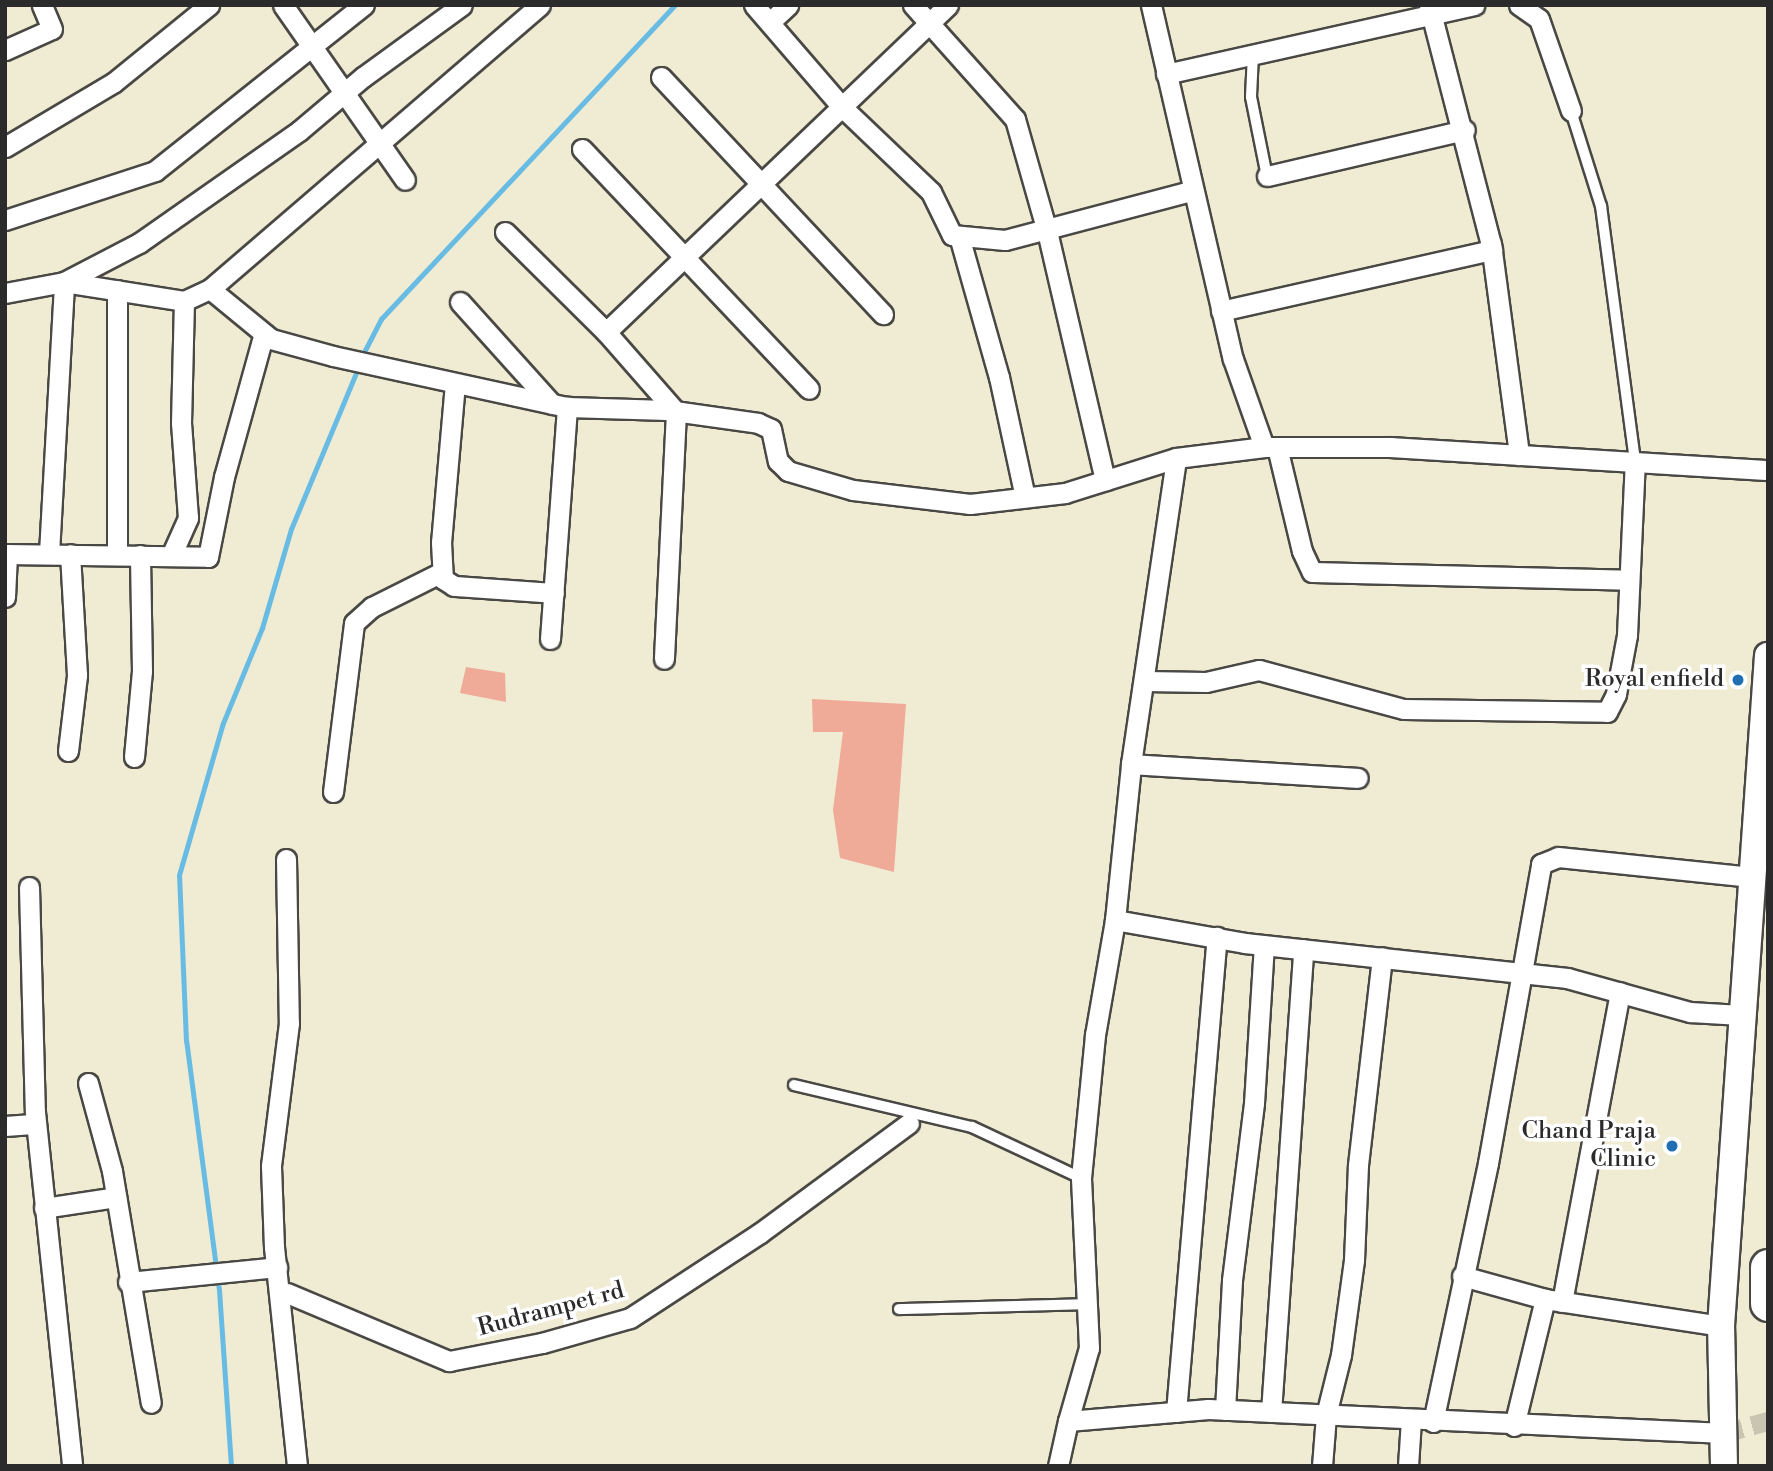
<!DOCTYPE html>
<html>
<head>
<meta charset="utf-8">
<style>
  body { margin:0 }
  #map { position:relative; width:1773px; height:1471px; overflow:hidden; background:#f0ebd3; font-family:"Libre Bodoni",serif }
  div>[style] { position:absolute }
  .stream>* { height:5px; margin:-2.5px; padding:0 2.5px; transform-origin:2.5px; border-radius:2.5px; background:#68bce4 }
  .building>* { inset:0; background:#efab97 }
  .street-tunnel>* { height:19px; margin-top:-9.5px; transform-origin:0; background:repeating-linear-gradient(90deg,#c9c5b1 0 19px,transparent 0 29px) }
  .roads { filter:drop-shadow(2px 0 #494844) drop-shadow(-2px 0 #494844) drop-shadow(0 2px #494844) drop-shadow(0 -2px #494844) }
  .lane>* { height:10px; margin:-5px; padding:0 5px; transform-origin:5px; border-radius:5px; background:#fff }
  .street>* { height:19px; margin:-9.5px; padding:0 9.5px; transform-origin:9.5px; border-radius:9.5px; background:#fff }
  .secondary>* { height:26px; margin:-13px; padding:0 13px; transform-origin:13px; border-radius:13px; background:#fff }
  .highway>* { height:35px; margin:-17.5px; padding:0 17.5px; transform-origin:17.5px; border-radius:17.5px; background:#fff }
  .dots>* { width:19px; height:19px; translate:-50% -50%; box-sizing:border-box; border:4px solid #fff; border-radius:50% }
  span { translate:-50% -50%; white-space:nowrap; text-align:center; line-height:1.15; -webkit-text-stroke:7px #fff; paint-order:stroke }
  .poi-label { font-size:24px; color:#2b2b2b }
  .right { translate:-100% -50%; text-align:right }
  .street-label { font-size:24px; color:#2b2b2b }
  .frame { position:absolute; inset:0; border:7px solid #2b2b2b; pointer-events:none }
</style>
</head>
<body>
<div id="map">
  <div class="stream">
    <div style="left:362px;top:356px;width:42px;rotate:-62.8deg"></div>
    <div style="left:381px;top:319px;width:430px;rotate:-46.9deg"></div>
    <div style="left:231px;top:1466px;width:176px;rotate:-93.9deg"></div>
    <div style="left:219px;top:1290px;width:251px;rotate:-97.5deg"></div>
    <div style="left:186px;top:1041px;width:166px;rotate:-92.4deg"></div>
    <div style="left:179px;top:875px;width:158px;rotate:-73.9deg"></div>
    <div style="left:223px;top:723px;width:103px;rotate:-67.7deg"></div>
    <div style="left:262px;top:628px;width:103px;rotate:-73.7deg"></div>
    <div style="left:291px;top:529px;width:177px;rotate:-67.4deg"></div>
  </div>
  <div class="building">
    <div style="clip-path:polygon(466px 667px,505px 673px,506px 702px,460px 693px)"></div>
    <div style="clip-path:polygon(812px 699px,906px 704px,894px 872px,840px 858px,833px 810px,843px 732px,813px 732px)"></div>
  </div>
  <div class="street-tunnel">
    <div style="left:1724px;top:1433px;width:46px;rotate:-15.3deg"></div>
  </div>
  <div class="roads">
    <div class="lane">
      <div style="left:1253px;top:54px;width:43px;rotate:92.7deg"></div>
      <div style="left:1251px;top:97px;width:81px;rotate:78.6deg"></div>
      <div style="left:1571px;top:111px;width:100px;rotate:72.5deg"></div>
      <div style="left:1601px;top:206px;width:258px;rotate:82.4deg"></div>
      <div style="left:794px;top:1085px;width:183px;rotate:13.3deg"></div>
      <div style="left:972px;top:1127px;width:120px;rotate:25.1deg"></div>
      <div style="left:899px;top:1309px;width:188px;rotate:-1.5deg"></div>
    </div>
    <div class="street">
      <div style="left:283px;top:5px;width:213px;rotate:55.1deg"></div>
      <div style="left:754px;top:5px;width:135px;rotate:49.2deg"></div>
      <div style="left:842px;top:107px;width:123px;rotate:43.7deg"></div>
      <div style="left:931px;top:192px;width:48px;rotate:64deg"></div>
      <div style="left:952px;top:235px;width:53px;rotate:5.4deg"></div>
      <div style="left:1005px;top:240px;width:192px;rotate:-14.8deg"></div>
      <div style="left:913px;top:5px;width:153px;rotate:48.2deg"></div>
      <div style="left:1015px;top:119px;width:116px;rotate:74.1deg"></div>
      <div style="left:1047px;top:231px;width:256px;rotate:76.9deg"></div>
      <div style="left:1151px;top:5px;width:363px;rotate:77deg"></div>
      <div style="left:1233px;top:359px;width:93px;rotate:70.6deg"></div>
      <div style="left:1429px;top:5px;width:247px;rotate:75.5deg"></div>
      <div style="left:1491px;top:244px;width:213px;rotate:82.4deg"></div>
      <div style="left:1519px;top:5px;width:24px;rotate:35deg"></div>
      <div style="left:1539px;top:19px;width:97px;rotate:70.8deg"></div>
      <div style="left:770px;top:22px;width:25px;rotate:-43deg"></div>
      <div style="left:5px;top:50px;width:51px;rotate:-24.1deg"></div>
      <div style="left:52px;top:29px;width:26px;rotate:-113deg"></div>
      <div style="left:1166px;top:74px;width:316px;rotate:-12.6deg"></div>
      <div style="left:661px;top:77px;width:325px;rotate:46.9deg"></div>
      <div style="left:5px;top:147px;width:126px;rotate:-30.7deg"></div>
      <div style="left:113px;top:83px;width:124px;rotate:-39.1deg"></div>
      <div style="left:582px;top:149px;width:330px;rotate:46.6deg"></div>
      <div style="left:1267px;top:176px;width:203px;rotate:-13.1deg"></div>
      <div style="left:5px;top:220px;width:158px;rotate:-18.1deg"></div>
      <div style="left:155px;top:171px;width:267px;rotate:-38.5deg"></div>
      <div style="left:505px;top:232px;width:142px;rotate:44.7deg"></div>
      <div style="left:606px;top:332px;width:106px;rotate:48.8deg"></div>
      <div style="left:676px;top:412px;width:247px;rotate:92.8deg"></div>
      <div style="left:959px;top:236px;width:147px;rotate:74.2deg"></div>
      <div style="left:999px;top:377px;width:123px;rotate:77.8deg"></div>
      <div style="left:210px;top:289px;width:435px;rotate:-40.7deg"></div>
      <div style="left:5px;top:293px;width:60px;rotate:-10.6deg"></div>
      <div style="left:64px;top:282px;width:121px;rotate:9deg"></div>
      <div style="left:184px;top:301px;width:29px;rotate:-25deg"></div>
      <div style="left:210px;top:289px;width:79px;rotate:39.3deg"></div>
      <div style="left:271px;top:339px;width:64px;rotate:15.3deg"></div>
      <div style="left:333px;top:356px;width:239px;rotate:12.3deg"></div>
      <div style="left:567px;top:407px;width:100px;rotate:1.7deg"></div>
      <div style="left:667px;top:410px;width:92px;rotate:8.1deg"></div>
      <div style="left:758px;top:423px;width:14px;rotate:25deg"></div>
      <div style="left:771px;top:429px;width:33px;rotate:78deg"></div>
      <div style="left:778px;top:461px;width:14px;rotate:45deg"></div>
      <div style="left:788px;top:471px;width:68px;rotate:16.3deg"></div>
      <div style="left:853px;top:490px;width:118px;rotate:6.8deg"></div>
      <div style="left:970px;top:504px;width:96px;rotate:-6.6deg"></div>
      <div style="left:1065px;top:493px;width:116px;rotate:-17.5deg"></div>
      <div style="left:1176px;top:458px;width:89px;rotate:-7.1deg"></div>
      <div style="left:1264px;top:447px;width:127px"></div>
      <div style="left:1391px;top:447px;width:378px;rotate:3.5deg"></div>
      <div style="left:460px;top:302px;width:137px;rotate:48deg"></div>
      <div style="left:1221px;top:311px;width:278px;rotate:-12.7deg"></div>
      <div style="left:606px;top:332px;width:473px;rotate:-43.7deg"></div>
      <div style="left:455px;top:383px;width:160px;rotate:95deg"></div>
      <div style="left:441px;top:542px;width:37px;rotate:87deg"></div>
      <div style="left:443px;top:579px;width:13px;rotate:32deg"></div>
      <div style="left:454px;top:586px;width:100px;rotate:4deg"></div>
      <div style="left:1277px;top:447px;width:107px;rotate:76.5deg"></div>
      <div style="left:1302px;top:551px;width:23px;rotate:65deg"></div>
      <div style="left:1312px;top:572px;width:317px;rotate:1.4deg"></div>
      <div style="left:49px;top:553px;width:271px;rotate:-86.8deg"></div>
      <div style="left:64px;top:282px;width:85px;rotate:-27.5deg"></div>
      <div style="left:139px;top:243px;width:195px;rotate:-35deg"></div>
      <div style="left:299px;top:131px;width:84px;rotate:-40.2deg"></div>
      <div style="left:363px;top:77px;width:122px;rotate:-36deg"></div>
      <div style="left:5px;top:554px;width:203px;rotate:0.8deg"></div>
      <div style="left:208px;top:557px;width:82px;rotate:-78.7deg"></div>
      <div style="left:224px;top:477px;width:149px;rotate:-74.5deg"></div>
      <div style="left:117px;top:555px;width:265px;rotate:-90deg"></div>
      <div style="left:171px;top:556px;width:42px;rotate:-65.9deg"></div>
      <div style="left:188px;top:518px;width:95px;rotate:-94.2deg"></div>
      <div style="left:181px;top:423px;width:122px;rotate:-88.6deg"></div>
      <div style="left:5px;top:597px;width:43px;rotate:-87.3deg"></div>
      <div style="left:550px;top:639px;width:233px;rotate:-85.8deg"></div>
      <div style="left:1144px;top:681px;width:62px;rotate:0.9deg"></div>
      <div style="left:1206px;top:682px;width:54px;rotate:-12.8deg"></div>
      <div style="left:1259px;top:670px;width:150px;rotate:15.1deg"></div>
      <div style="left:1404px;top:709px;width:203px;rotate:0.8deg"></div>
      <div style="left:1607px;top:712px;width:20px;rotate:-63deg"></div>
      <div style="left:1616px;top:694px;width:60px;rotate:-79.4deg"></div>
      <div style="left:1627px;top:635px;width:173px;rotate:-87.4deg"></div>
      <div style="left:68px;top:751px;width:77px;rotate:-83.2deg"></div>
      <div style="left:77px;top:675px;width:121px;rotate:-93.3deg"></div>
      <div style="left:134px;top:757px;width:86px;rotate:-84.7deg"></div>
      <div style="left:142px;top:671px;width:116px;rotate:-91deg"></div>
      <div style="left:1131px;top:764px;width:227px;rotate:3.5deg"></div>
      <div style="left:333px;top:792px;width:170px;rotate:-82.9deg"></div>
      <div style="left:354px;top:623px;width:24px;rotate:-42deg"></div>
      <div style="left:372px;top:607px;width:76px;rotate:-26.6deg"></div>
      <div style="left:286px;top:859px;width:164px;rotate:89deg"></div>
      <div style="left:289px;top:1023px;width:144px;rotate:97.2deg"></div>
      <div style="left:271px;top:1166px;width:81px;rotate:87.9deg"></div>
      <div style="left:274px;top:1247px;width:220px;rotate:84deg"></div>
      <div style="left:29px;top:887px;width:225px;rotate:88.5deg"></div>
      <div style="left:35px;top:1112px;width:356px;rotate:84deg"></div>
      <div style="left:1115px;top:920px;width:157px;rotate:-84.1deg"></div>
      <div style="left:1131px;top:764px;width:309px;rotate:-81.6deg"></div>
      <div style="left:88px;top:1083px;width:91px;rotate:74.7deg"></div>
      <div style="left:112px;top:1171px;width:235px;rotate:80.5deg"></div>
      <div style="left:5px;top:1126px;width:31px;rotate:-4deg"></div>
      <div style="left:44px;top:1208px;width:73px;rotate:-8.7deg"></div>
      <div style="left:1462px;top:1276px;width:86px;rotate:15.5deg"></div>
      <div style="left:128px;top:1282px;width:150px;rotate:-5.7deg"></div>
      <div style="left:287px;top:1293px;width:176px;rotate:22.8deg"></div>
      <div style="left:449px;top:1361px;width:95px;rotate:-11deg"></div>
      <div style="left:542px;top:1343px;width:91px;rotate:-15.9deg"></div>
      <div style="left:630px;top:1318px;width:155px;rotate:-33.2deg"></div>
      <div style="left:760px;top:1233px;width:185px;rotate:-36.4deg"></div>
      <div style="left:1562px;top:1302px;width:315px;rotate:-79.4deg"></div>
      <div style="left:1225px;top:1410px;width:130px;rotate:-86.9deg"></div>
      <div style="left:1232px;top:1280px;width:178px;rotate:-82.9deg"></div>
      <div style="left:1254px;top:1103px;width:158px;rotate:-86.4deg"></div>
      <div style="left:1176px;top:1412px;width:477px;rotate:-85.1deg"></div>
      <div style="left:1271px;top:1412px;width:464px;rotate:-86deg"></div>
      <div style="left:1068px;top:1421px;width:76px;rotate:-74deg"></div>
      <div style="left:1089px;top:1348px;width:170px;rotate:-92.7deg"></div>
      <div style="left:1081px;top:1178px;width:144px;rotate:-84.4deg"></div>
      <div style="left:1095px;top:1035px;width:117px;rotate:-80.1deg"></div>
      <div style="left:1115px;top:920px;width:132px;rotate:10deg"></div>
      <div style="left:1245px;top:943px;width:324px;rotate:6.2deg"></div>
      <div style="left:1567px;top:978px;width:128px;rotate:15.5deg"></div>
      <div style="left:1690px;top:1012px;width:51px;rotate:3.4deg"></div>
      <div style="left:1433px;top:1422px;width:265px;rotate:-78deg"></div>
      <div style="left:1488px;top:1163px;width:304px;rotate:-79.9deg"></div>
      <div style="left:1541px;top:864px;width:18px;rotate:-22deg"></div>
      <div style="left:1558px;top:857px;width:195px;rotate:5.9deg"></div>
      <div style="left:1514px;top:1426px;width:131px;rotate:-76.3deg"></div>
      <div style="left:1545px;top:1299px;width:178px;rotate:8.7deg"></div>
      <div style="left:1058px;top:1466px;width:46px;rotate:-77.5deg"></div>
      <div style="left:1068px;top:1421px;width:141px;rotate:-4.9deg"></div>
      <div style="left:1208px;top:1409px;width:517px;rotate:2.66deg"></div>
      <div style="left:1322px;top:1466px;width:51px;rotate:-85.5deg"></div>
      <div style="left:1326px;top:1415px;width:62px;rotate:-76deg"></div>
      <div style="left:1341px;top:1355px;width:96px;rotate:-82.2deg"></div>
      <div style="left:1354px;top:1260px;width:95px;rotate:-87.6deg"></div>
      <div style="left:1358px;top:1165px;width:209px;rotate:-83.4deg"></div>
      <div style="left:1408px;top:1466px;width:46px;rotate:-86.3deg"></div>
    </div>
    <div class="secondary">
      <div style="left:1724px;top:1466px;width:140px;rotate:-91.2deg"></div>
      <div style="left:1721px;top:1326px;width:672px;rotate:-85.99deg"></div>
    </div>
    <div class="highway">
      <div style="left:1768px;top:1267px;width:36px;rotate:90deg"></div>
    </div>
  </div>
  <div class="dots">
    <div style="left:1738px;top:680px;background:#1f6fb2"></div>
    <div style="left:1672px;top:1146px;background:#1f6fb2"></div>
  </div>
  <div class="poi-label">
    <span class="right" style="left:1724px;top:680px">Royal enfield</span>
    <span class="right" style="left:1656px;top:1146px">Chand Praja<br>Clinic</span>
  </div>
  <div class="street-label">
    <span style="left:551px;top:1310px;rotate:-15deg">Rudrampet rd</span>
  </div>
  <div class="frame"></div>
</div>
</body>
</html>
